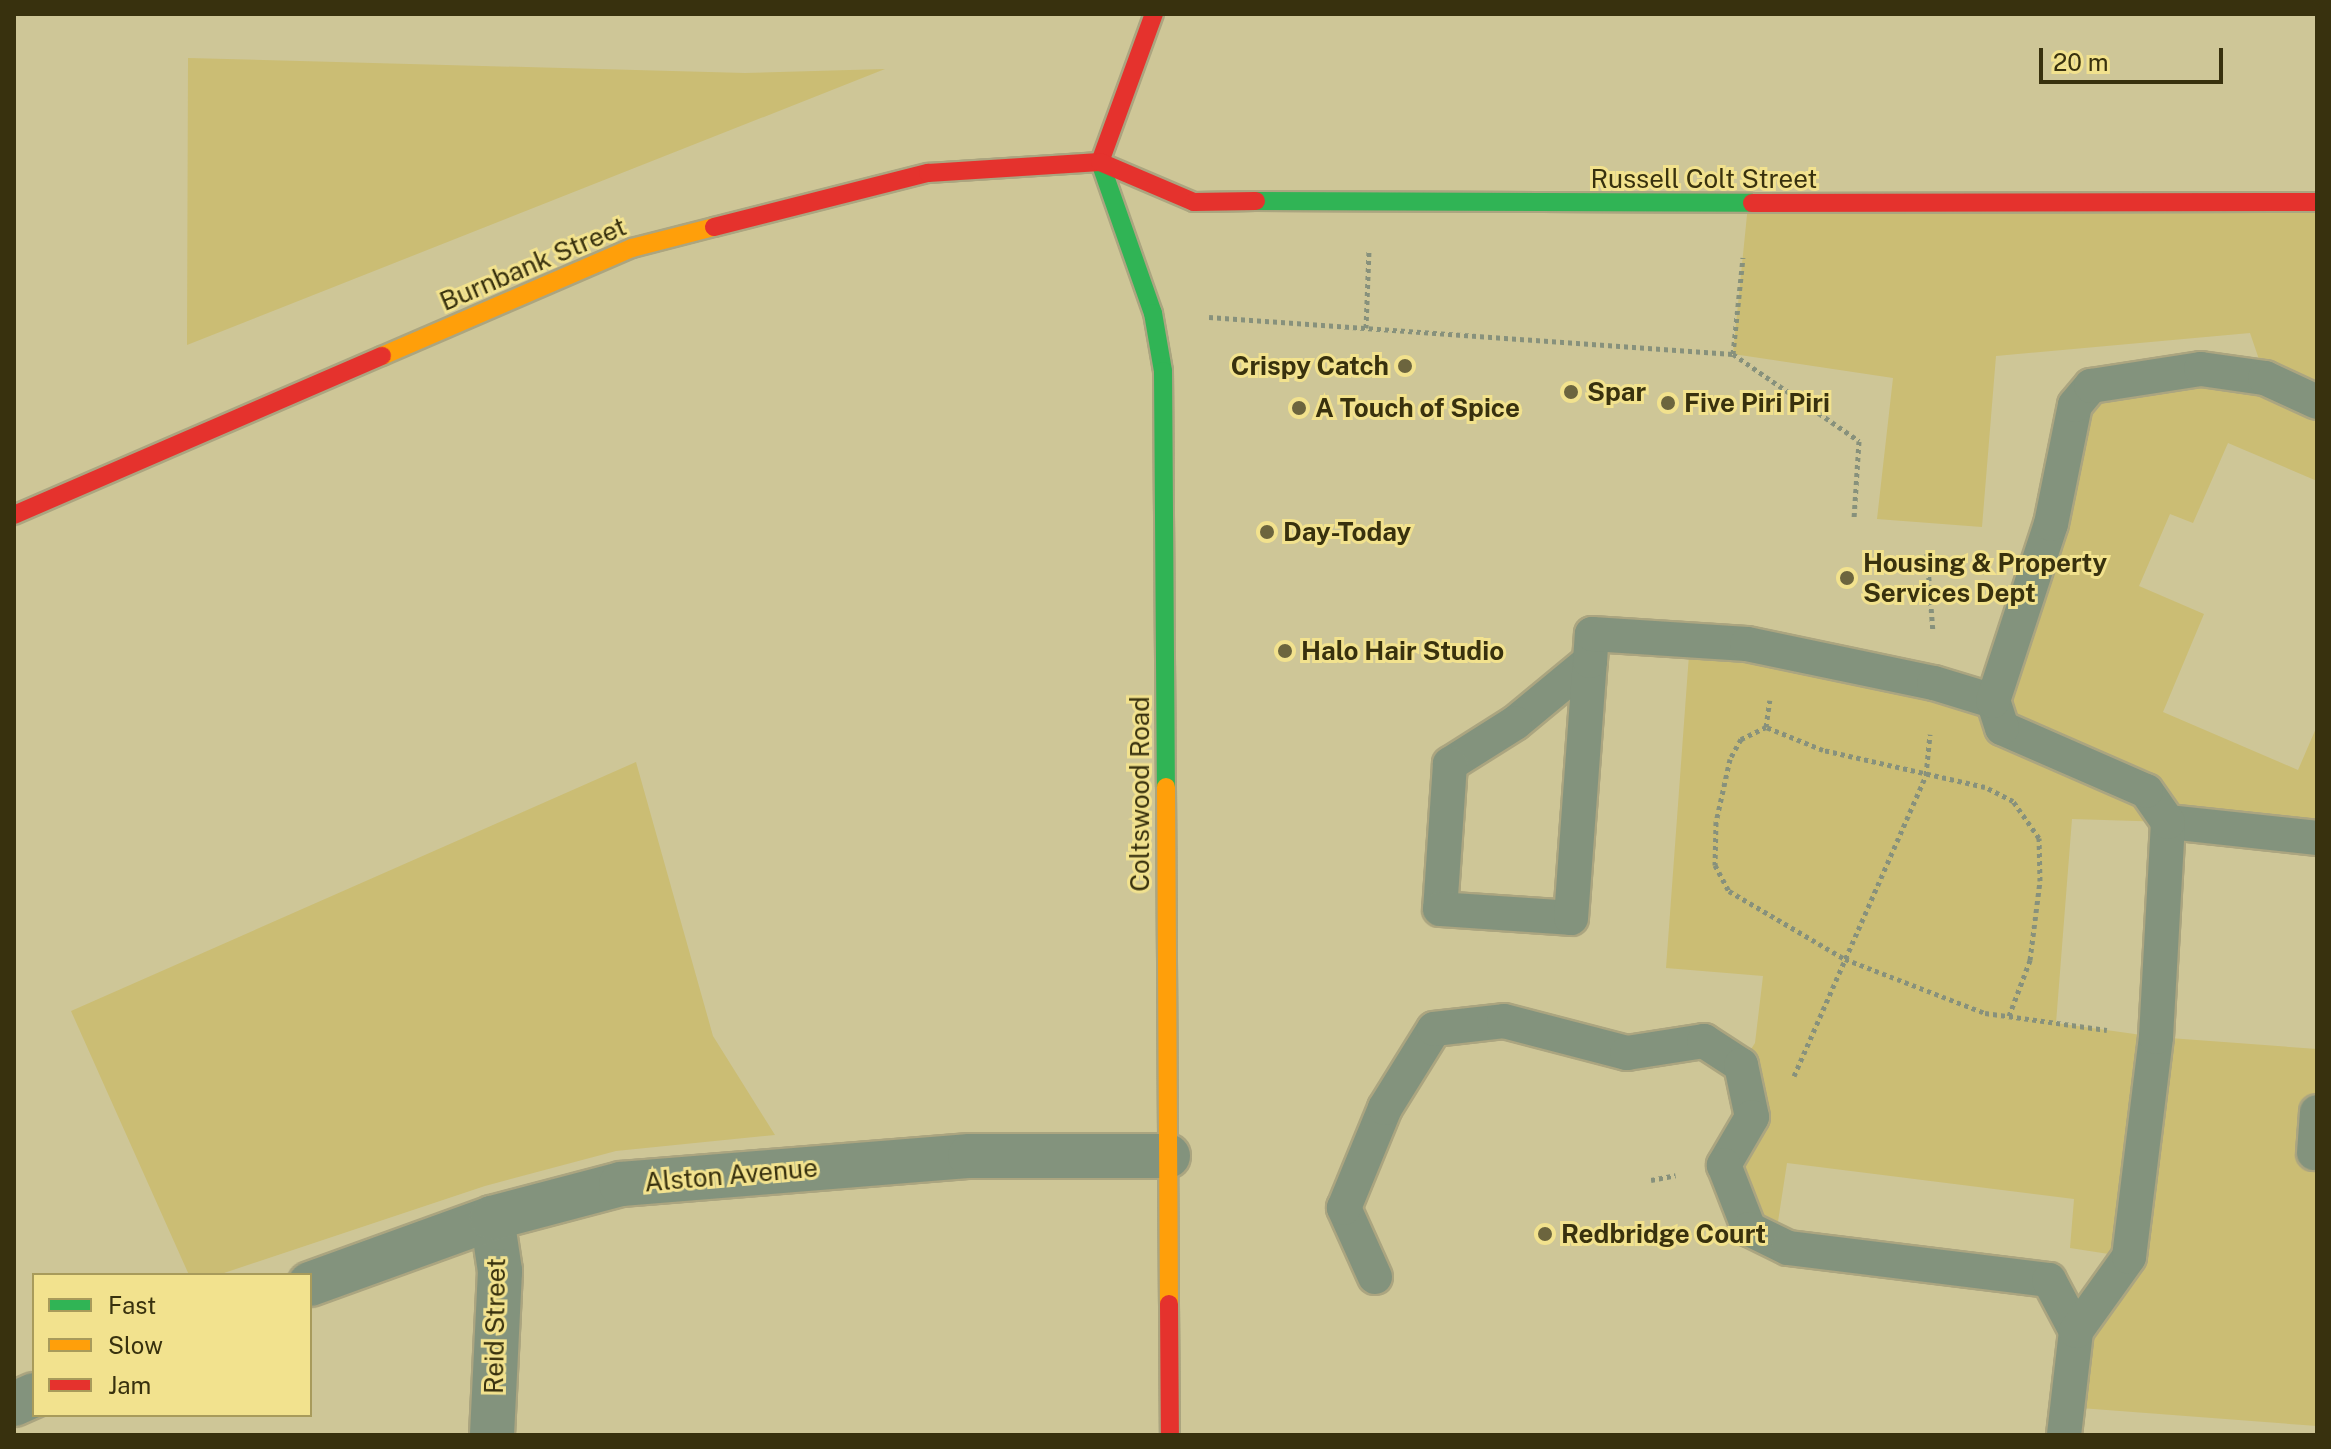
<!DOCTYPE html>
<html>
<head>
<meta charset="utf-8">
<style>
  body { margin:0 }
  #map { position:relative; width:2331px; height:1449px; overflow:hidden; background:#cec697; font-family:"Public Sans",sans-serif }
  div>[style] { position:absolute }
  .green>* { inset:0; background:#cbbd74 }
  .path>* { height:5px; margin-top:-2.5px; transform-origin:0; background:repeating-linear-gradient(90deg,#87917c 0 4px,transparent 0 8px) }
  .roads { filter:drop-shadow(2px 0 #aba580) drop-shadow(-2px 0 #aba580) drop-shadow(0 2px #aba580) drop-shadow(0 -2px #aba580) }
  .lane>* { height:34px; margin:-17px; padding:0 17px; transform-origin:17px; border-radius:17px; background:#83937d }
  .street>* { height:44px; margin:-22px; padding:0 22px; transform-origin:22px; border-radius:22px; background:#83937d }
  .fast>* { height:18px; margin:-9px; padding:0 9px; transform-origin:9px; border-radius:9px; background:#30b455 }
  .slow>* { height:18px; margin:-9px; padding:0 9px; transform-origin:9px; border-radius:9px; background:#ff9f0a }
  .jam>* { height:18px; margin:-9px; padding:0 9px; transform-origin:9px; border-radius:9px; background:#e5322d }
  .dots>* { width:22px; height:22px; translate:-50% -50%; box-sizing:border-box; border:4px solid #f2e28e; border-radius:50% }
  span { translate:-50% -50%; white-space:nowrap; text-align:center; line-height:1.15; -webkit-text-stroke:6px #f2e28e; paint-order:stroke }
  .street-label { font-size:26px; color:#38310e }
  .poi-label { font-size:26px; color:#38310e; font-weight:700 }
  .right { translate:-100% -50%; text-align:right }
  .left { translate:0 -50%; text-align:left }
  .frame { position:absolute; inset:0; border:16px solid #38310e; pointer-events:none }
  .legend { position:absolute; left:32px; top:1273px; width:280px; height:144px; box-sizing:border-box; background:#f2e28e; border:2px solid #a89b5b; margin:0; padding:10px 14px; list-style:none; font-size:24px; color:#38310e }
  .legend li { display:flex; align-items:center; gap:16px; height:40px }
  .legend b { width:40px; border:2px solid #a89b5b }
  .scale { position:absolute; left:2039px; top:48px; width:184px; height:36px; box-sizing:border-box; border:4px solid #38310e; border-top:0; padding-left:10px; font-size:24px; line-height:28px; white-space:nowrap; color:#38310e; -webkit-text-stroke:6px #f2e28e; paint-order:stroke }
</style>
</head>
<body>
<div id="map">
  <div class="green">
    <div style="clip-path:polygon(188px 58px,745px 73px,885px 69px,187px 345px)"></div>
    <div style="clip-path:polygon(2317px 202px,2317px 481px,2228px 443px,2193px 523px,2170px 514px,2139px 586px,2204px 614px,2163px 712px,2298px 770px,2317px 726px,2317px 838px,2168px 822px,2072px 819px,2056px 1023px,2156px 1037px,2317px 1049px,2317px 1426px,2067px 1407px,2076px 1331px,2128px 1257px,2070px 1248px,2074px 1199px,1787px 1163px,1775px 1241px,1733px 1186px,1752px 1117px,1741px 1065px,1755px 1043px,1763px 976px,1666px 968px,1690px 641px,1993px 701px,2091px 386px,2265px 377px,2250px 333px,1996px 356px,1982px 527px,1877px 519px,1893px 378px,1733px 354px,1748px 205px)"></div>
    <div style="clip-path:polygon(636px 762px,713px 1036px,775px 1135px,616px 1151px,485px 1186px,218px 1275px,189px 1275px,71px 1011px)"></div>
  </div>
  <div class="path">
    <div style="left:1209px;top:317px;width:525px;rotate:4.04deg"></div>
    <div style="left:1733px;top:354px;width:97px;rotate:-84.1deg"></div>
    <div style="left:1366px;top:328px;width:77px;rotate:-87.8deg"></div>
    <div style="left:1733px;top:354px;width:153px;rotate:34.6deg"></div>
    <div style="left:1859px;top:441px;width:77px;rotate:93.7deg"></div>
    <div style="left:1927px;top:553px;width:79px;rotate:85.7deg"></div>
    <div style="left:1766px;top:727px;width:27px;rotate:-82deg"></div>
    <div style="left:2009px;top:1016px;width:60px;rotate:-69.4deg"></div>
    <div style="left:2030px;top:960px;width:80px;rotate:-82.8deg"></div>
    <div style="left:2040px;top:881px;width:43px;rotate:-91.3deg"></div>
    <div style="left:2039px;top:838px;width:45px;rotate:-125.1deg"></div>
    <div style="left:2013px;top:801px;width:31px;rotate:-153deg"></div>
    <div style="left:1985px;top:787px;width:166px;rotate:-167.1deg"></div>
    <div style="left:1823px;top:750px;width:61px;rotate:-158deg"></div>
    <div style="left:1766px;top:727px;width:28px;rotate:154deg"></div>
    <div style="left:1741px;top:739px;width:23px;rotate:119deg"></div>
    <div style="left:1730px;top:759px;width:65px;rotate:102.5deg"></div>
    <div style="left:1716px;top:822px;width:43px;rotate:91.3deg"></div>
    <div style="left:1715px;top:865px;width:30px;rotate:62deg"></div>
    <div style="left:1729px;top:891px;width:134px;rotate:30.4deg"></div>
    <div style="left:1845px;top:959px;width:150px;rotate:21.1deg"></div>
    <div style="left:1985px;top:1013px;width:123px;rotate:7.9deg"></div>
    <div style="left:1794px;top:1076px;width:329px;rotate:-66.3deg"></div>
    <div style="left:1926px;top:775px;width:41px;rotate:-84.4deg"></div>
    <div style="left:1651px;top:1180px;width:25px;rotate:-11deg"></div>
  </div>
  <div class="roads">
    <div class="lane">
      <div style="left:1590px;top:661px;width:97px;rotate:140.4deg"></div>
      <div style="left:1515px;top:723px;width:77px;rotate:147.8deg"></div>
      <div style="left:1450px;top:764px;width:145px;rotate:93.9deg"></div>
      <div style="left:1440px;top:909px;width:131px;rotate:3.9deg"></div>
      <div style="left:1571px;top:918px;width:258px;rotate:-85.8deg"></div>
      <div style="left:1590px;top:661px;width:27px;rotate:-86deg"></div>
      <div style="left:1592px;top:634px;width:155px;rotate:3.7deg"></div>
      <div style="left:1747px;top:644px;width:191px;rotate:11.8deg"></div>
      <div style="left:1934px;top:683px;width:62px;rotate:17deg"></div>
      <div style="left:2168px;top:822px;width:150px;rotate:6.1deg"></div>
      <div style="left:2314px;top:1153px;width:41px;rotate:-85.8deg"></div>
      <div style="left:1375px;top:1277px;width:76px;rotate:-114.2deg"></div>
      <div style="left:1344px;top:1208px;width:108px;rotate:-67.7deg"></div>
      <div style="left:1385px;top:1108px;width:93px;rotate:-58.2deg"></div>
      <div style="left:1434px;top:1029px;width:70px;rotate:-6.5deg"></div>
      <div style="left:1504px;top:1021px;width:127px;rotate:14.6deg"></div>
      <div style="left:1627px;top:1053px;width:78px;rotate:-8.9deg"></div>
      <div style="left:1704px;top:1041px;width:44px;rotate:33deg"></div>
      <div style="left:1741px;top:1065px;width:53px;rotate:78.1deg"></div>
      <div style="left:1752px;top:1117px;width:56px;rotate:120.3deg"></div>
      <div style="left:1724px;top:1165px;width:69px;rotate:68.7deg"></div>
      <div style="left:1749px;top:1229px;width:43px;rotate:26deg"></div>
      <div style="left:1788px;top:1248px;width:263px;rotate:7deg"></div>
      <div style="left:2049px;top:1280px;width:58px;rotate:62.1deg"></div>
      <div style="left:2064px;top:1435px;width:105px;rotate:-83.4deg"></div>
      <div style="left:2076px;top:1331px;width:91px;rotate:-54.4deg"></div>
      <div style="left:2129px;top:1257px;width:222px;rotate:-83deg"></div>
      <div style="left:2156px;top:1037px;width:215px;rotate:-86.8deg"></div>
      <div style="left:2168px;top:822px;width:38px;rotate:-125deg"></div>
      <div style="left:2146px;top:791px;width:157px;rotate:-156.4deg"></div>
      <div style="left:2002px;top:728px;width:28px;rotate:-108deg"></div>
      <div style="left:1993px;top:701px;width:186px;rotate:-71.9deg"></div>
      <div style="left:2051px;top:524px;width:121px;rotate:-78.6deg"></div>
      <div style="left:2075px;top:405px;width:25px;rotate:-50deg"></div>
      <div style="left:2091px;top:386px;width:111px;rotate:-8.8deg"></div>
      <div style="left:2201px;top:369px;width:65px;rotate:8deg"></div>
      <div style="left:2265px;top:378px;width:57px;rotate:24.8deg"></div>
    </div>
    <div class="street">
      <div style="left:492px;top:1218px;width:54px;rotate:81.4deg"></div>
      <div style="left:500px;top:1271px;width:164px;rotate:92.8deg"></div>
      <div style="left:310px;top:1284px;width:194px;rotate:-19.9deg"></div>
      <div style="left:492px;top:1218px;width:133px;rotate:-14.8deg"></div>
      <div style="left:621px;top:1184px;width:350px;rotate:-4.6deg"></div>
      <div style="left:970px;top:1156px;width:198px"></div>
      <div style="left:14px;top:1404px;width:22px;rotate:-24deg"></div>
    </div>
    <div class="fast">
      <div style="left:1100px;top:162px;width:160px;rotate:70.7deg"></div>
      <div style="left:1153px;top:313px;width:59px;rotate:80.2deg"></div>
      <div style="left:1163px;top:371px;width:416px;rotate:89.6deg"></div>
      <div style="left:1256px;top:201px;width:496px;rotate:0.2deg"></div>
    </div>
    <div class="slow">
      <div style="left:382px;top:356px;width:272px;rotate:-23.4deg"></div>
      <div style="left:632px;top:248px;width:85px;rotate:-14.4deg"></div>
      <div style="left:1166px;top:787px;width:517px;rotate:89.67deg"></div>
    </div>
    <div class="jam">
      <div style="left:1100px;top:162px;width:158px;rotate:-70deg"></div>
      <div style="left:1752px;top:203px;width:565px;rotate:-0.1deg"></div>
      <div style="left:714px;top:227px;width:221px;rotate:-14.2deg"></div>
      <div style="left:928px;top:173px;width:172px;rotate:-3.7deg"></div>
      <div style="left:1100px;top:162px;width:102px;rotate:23.1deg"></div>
      <div style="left:1194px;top:202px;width:62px;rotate:-0.9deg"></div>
      <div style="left:14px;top:515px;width:401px;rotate:-23.4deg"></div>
      <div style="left:1169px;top:1304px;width:131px;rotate:89.6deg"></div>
    </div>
  </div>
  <div class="dots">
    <div style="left:1405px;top:366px;background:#6c653e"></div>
    <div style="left:1571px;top:392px;background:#6c653e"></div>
    <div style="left:1668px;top:403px;background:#6c653e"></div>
    <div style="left:1299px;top:408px;background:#6c653e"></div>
    <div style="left:1267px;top:532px;background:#6c653e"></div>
    <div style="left:1847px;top:578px;background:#6c653e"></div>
    <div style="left:1285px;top:651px;background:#6c653e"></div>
    <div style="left:1545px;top:1234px;background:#6c653e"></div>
  </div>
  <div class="street-label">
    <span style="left:1704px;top:179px">Russell Colt Street</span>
    <span style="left:533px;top:264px;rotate:-23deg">Burnbank Street</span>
    <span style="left:1140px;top:794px;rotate:-90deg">Coltswood Road</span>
    <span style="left:731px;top:1175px;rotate:-5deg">Alston Avenue</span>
    <span style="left:495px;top:1326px;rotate:-89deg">Reid Street</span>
  </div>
  <div class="poi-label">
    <span class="right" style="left:1389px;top:366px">Crispy Catch</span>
    <span class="left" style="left:1587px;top:392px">Spar</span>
    <span class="left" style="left:1684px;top:403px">Five Piri Piri</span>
    <span class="left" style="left:1315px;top:408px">A Touch of Spice</span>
    <span class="left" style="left:1283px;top:532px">Day-Today</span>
    <span class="left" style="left:1863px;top:578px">Housing &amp; Property<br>Services Dept</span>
    <span class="left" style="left:1301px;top:651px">Halo Hair Studio</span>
    <span class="left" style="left:1561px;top:1234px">Redbridge Court</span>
  </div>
  <div class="frame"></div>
  <ul class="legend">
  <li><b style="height:10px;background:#30b455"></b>Fast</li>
  <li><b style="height:10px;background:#ff9f0a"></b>Slow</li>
  <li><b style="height:10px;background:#e5322d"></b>Jam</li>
  </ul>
  <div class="scale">20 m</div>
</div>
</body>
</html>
